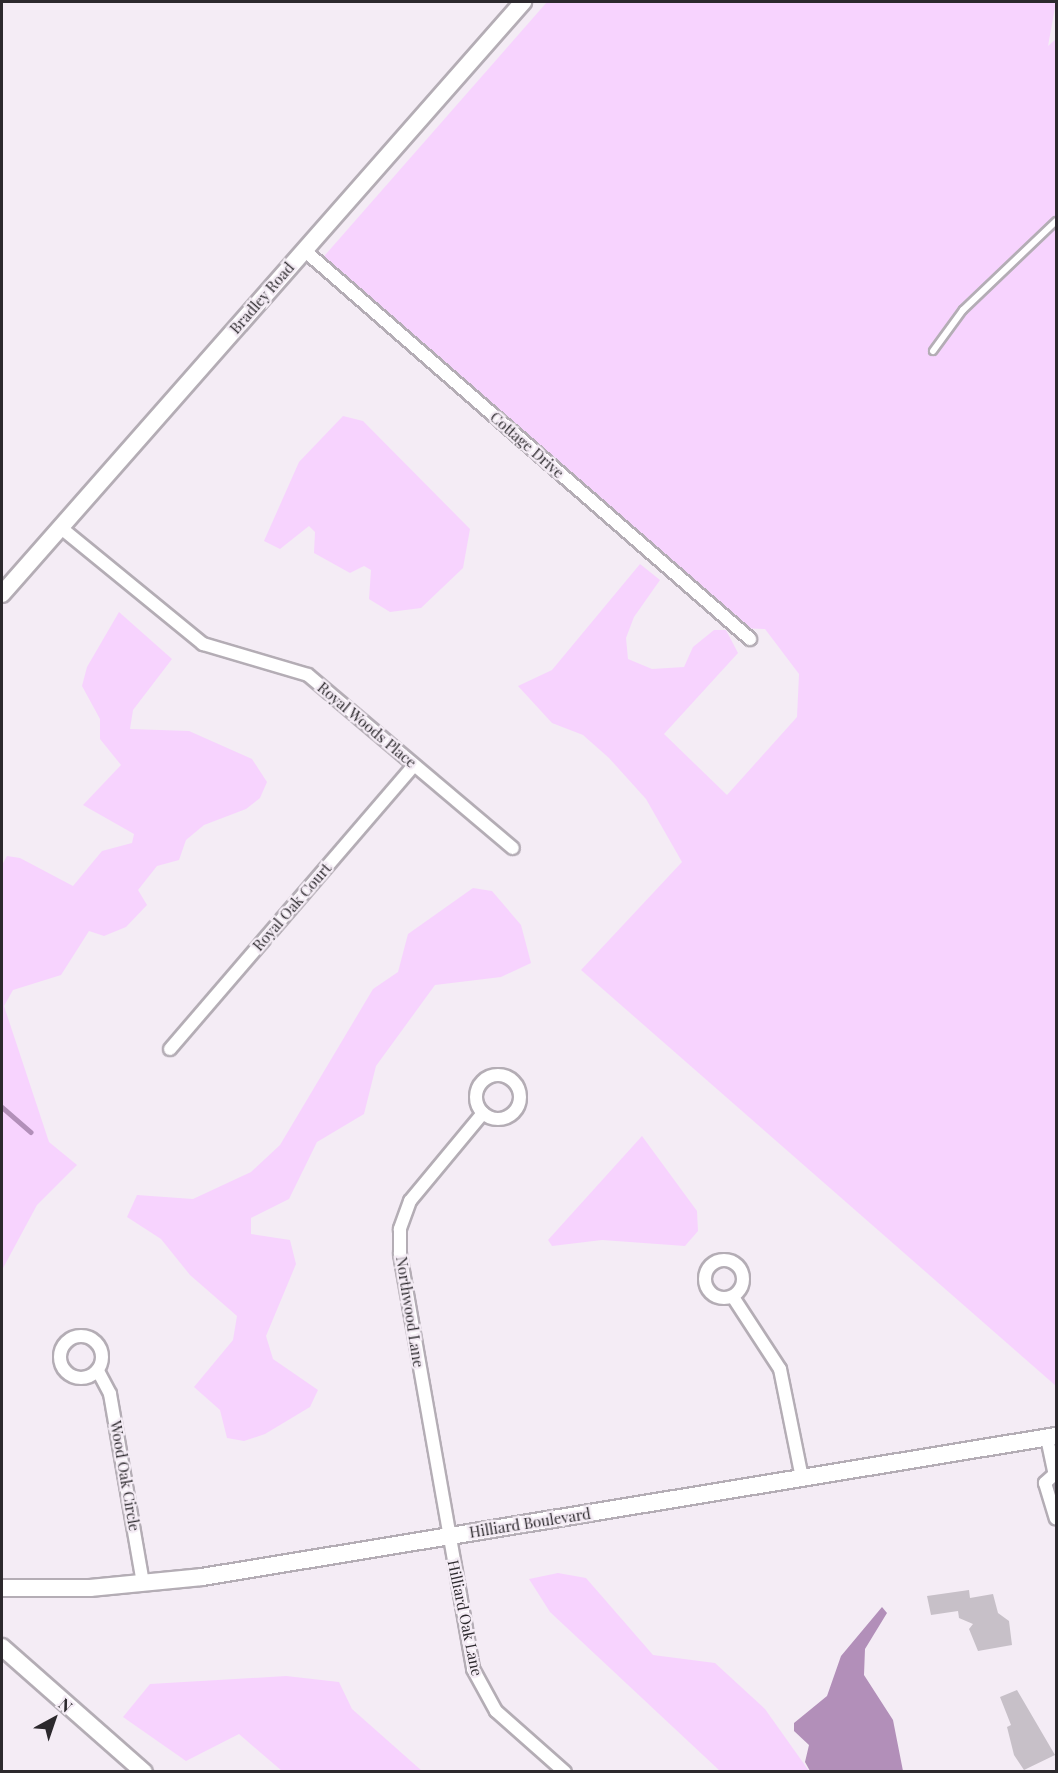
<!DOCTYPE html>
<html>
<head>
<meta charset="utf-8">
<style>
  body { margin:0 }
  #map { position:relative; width:1058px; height:1773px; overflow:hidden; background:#f4ecf5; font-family:"Playfair Display",serif }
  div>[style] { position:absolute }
  .green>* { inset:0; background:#f7d3fe }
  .water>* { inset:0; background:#b28fb9 }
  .stream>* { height:4.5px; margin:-2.25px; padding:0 2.25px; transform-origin:2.25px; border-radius:2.25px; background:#b28fb9 }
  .building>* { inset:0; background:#c7c0c8 }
  .roads { filter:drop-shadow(2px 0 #b4adb5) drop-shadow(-2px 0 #b4adb5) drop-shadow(0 2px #b4adb5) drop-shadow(0 -2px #b4adb5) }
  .service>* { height:6px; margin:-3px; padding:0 3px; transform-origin:3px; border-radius:3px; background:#fff }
  .minor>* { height:12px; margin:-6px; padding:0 6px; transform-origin:6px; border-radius:6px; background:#fff }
  .minor>.ring { margin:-6px; padding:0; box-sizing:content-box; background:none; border:12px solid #fff; border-radius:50% }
  .tertiary>* { height:16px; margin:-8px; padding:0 8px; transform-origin:8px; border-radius:8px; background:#fff }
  span { translate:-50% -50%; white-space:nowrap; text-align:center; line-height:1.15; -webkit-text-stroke:4.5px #f4ecf5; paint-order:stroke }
  .street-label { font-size:15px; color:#2c292d }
  .frame { position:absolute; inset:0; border:3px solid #2c292d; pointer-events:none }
  .north { position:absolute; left:24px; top:1689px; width:60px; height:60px; -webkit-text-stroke:4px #f4ecf5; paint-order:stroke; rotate:40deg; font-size:16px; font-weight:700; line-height:24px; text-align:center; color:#2c292d }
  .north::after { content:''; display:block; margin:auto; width:21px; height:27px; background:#2c292d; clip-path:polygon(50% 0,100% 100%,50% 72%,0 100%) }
</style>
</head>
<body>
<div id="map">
  <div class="green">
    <div style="clip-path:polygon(547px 2px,1056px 2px,1048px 46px,1056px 39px,1056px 1386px,581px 970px,682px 862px,646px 799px,609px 758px,583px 735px,552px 723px,518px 686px,552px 670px,640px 564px,660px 580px,634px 617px,626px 638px,628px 659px,652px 669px,684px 667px,693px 647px,714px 630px,726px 630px,738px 653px,664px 734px,727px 795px,797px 717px,799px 674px,765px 629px,738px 628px,319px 262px)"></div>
    <div style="clip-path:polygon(343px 416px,363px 421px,470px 529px,463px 568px,421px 608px,390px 612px,369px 599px,371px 570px,364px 566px,350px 573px,314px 553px,315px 532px,309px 526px,280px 549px,264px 541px,299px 462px)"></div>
    <div style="clip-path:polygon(119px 612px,172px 659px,133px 710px,130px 729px,189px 731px,252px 759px,267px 782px,260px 798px,246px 809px,204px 825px,186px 840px,179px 860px,157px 866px,138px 890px,147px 905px,126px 927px,104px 936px,89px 931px,61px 975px,13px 990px,4px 1006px,49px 1142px,77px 1165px,37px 1205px,2px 1270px,2px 865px,7px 856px,20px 858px,73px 886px,102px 851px,132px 843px,134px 834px,83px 805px,121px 765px,100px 739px,100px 719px,82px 686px,87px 667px)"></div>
    <div style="clip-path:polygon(473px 888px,492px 891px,521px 925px,531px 963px,501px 977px,435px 985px,376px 1066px,364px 1114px,317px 1142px,289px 1199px,251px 1218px,251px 1234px,290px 1240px,296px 1264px,266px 1336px,273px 1359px,318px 1390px,310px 1407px,265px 1434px,244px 1441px,227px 1438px,220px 1410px,194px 1387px,233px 1340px,237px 1316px,190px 1275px,161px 1239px,127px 1217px,137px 1195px,193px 1199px,251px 1172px,280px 1145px,373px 989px,398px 972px,408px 934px)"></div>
    <div style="clip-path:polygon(642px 1136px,697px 1211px,698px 1231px,685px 1246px,602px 1240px,552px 1246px,548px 1240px)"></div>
    <div style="clip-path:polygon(558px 1573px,586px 1578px,653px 1655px,715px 1663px,765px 1709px,809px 1771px,720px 1771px,550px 1612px,529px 1579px)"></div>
    <div style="clip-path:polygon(286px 1676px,339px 1682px,352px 1709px,422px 1771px,282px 1771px,239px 1734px,186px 1761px,123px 1717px,150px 1684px)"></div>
  </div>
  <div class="water">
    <div style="clip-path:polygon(882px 1607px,887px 1613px,865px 1649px,864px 1675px,893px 1720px,903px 1771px,810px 1771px,805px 1762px,809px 1745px,794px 1731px,794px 1723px,827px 1696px,841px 1656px)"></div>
  </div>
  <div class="stream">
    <div style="left:2px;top:1107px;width:38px;rotate:41deg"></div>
  </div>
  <div class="building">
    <div style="clip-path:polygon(969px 1590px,970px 1598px,993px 1594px,998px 1613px,1009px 1621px,1012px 1645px,978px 1651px,969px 1629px,973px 1624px,959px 1618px,958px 1611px,931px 1615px,927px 1596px)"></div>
    <div style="clip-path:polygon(1017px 1690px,1055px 1755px,1024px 1770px,1014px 1755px,1007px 1727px,1011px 1725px,1000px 1697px)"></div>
  </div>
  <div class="roads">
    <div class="service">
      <div style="left:933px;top:351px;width:51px;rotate:-53.8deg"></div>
      <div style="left:963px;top:310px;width:129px;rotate:-43.7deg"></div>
    </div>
    <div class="minor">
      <div style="left:304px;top:250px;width:592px;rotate:41.09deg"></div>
      <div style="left:60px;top:527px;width:185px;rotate:39.3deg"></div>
      <div style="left:203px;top:644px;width:109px;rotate:16.4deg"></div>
      <div style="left:308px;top:675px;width:268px;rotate:40.2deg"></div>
      <div style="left:170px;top:1049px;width:374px;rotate:-49.3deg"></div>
      <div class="ring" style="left:476px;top:1075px;width:32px;height:32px"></div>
      <div style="left:483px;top:1113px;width:114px;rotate:129.7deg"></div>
      <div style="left:410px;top:1201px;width:30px;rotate:110deg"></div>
      <div style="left:400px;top:1229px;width:25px;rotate:90deg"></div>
      <div style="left:400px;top:1254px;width:421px;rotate:80deg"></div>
      <div style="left:473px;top:1669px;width:48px;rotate:61.3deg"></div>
      <div style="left:496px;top:1711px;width:92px;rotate:41.5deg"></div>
      <div class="ring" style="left:705px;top:1260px;width:26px;height:26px"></div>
      <div style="left:733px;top:1297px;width:86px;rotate:56.9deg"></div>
      <div style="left:780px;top:1369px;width:111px;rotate:78.6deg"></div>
      <div class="ring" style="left:60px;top:1336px;width:30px;height:30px"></div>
      <div style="left:98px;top:1371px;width:26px;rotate:62deg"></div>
      <div style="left:110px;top:1394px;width:193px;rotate:80.1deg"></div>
      <div style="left:1047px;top:1438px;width:34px;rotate:78deg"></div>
      <div style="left:1056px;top:1473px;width:15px;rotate:138deg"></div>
      <div style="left:1045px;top:1483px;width:37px;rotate:73deg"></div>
    </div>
    <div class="tertiary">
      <div style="left:2px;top:594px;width:789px;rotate:-48.65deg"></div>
      <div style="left:2px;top:1588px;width:88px"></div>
      <div style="left:90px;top:1588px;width:113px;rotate:-5.6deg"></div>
      <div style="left:202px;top:1577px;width:866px;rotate:-9.38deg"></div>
      <div style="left:2px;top:1647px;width:189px;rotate:41.4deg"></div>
    </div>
  </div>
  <div class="street-label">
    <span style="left:262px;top:298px;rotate:-49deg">Bradley Road</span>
    <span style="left:527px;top:445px;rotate:41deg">Cottage Drive</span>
    <span style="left:367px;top:725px;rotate:40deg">Royal Woods Place</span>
    <span style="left:292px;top:907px;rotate:-49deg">Royal Oak Court</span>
    <span style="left:410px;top:1312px;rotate:81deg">Northwood Lane</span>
    <span style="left:125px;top:1476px;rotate:80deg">Wood Oak Circle</span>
    <span style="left:530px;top:1523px;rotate:-9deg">Hilliard Boulevard</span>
    <span style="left:465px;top:1618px;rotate:78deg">Hilliard Oak Lane</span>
  </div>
  <div class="frame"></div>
  <div class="north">N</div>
</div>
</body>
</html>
